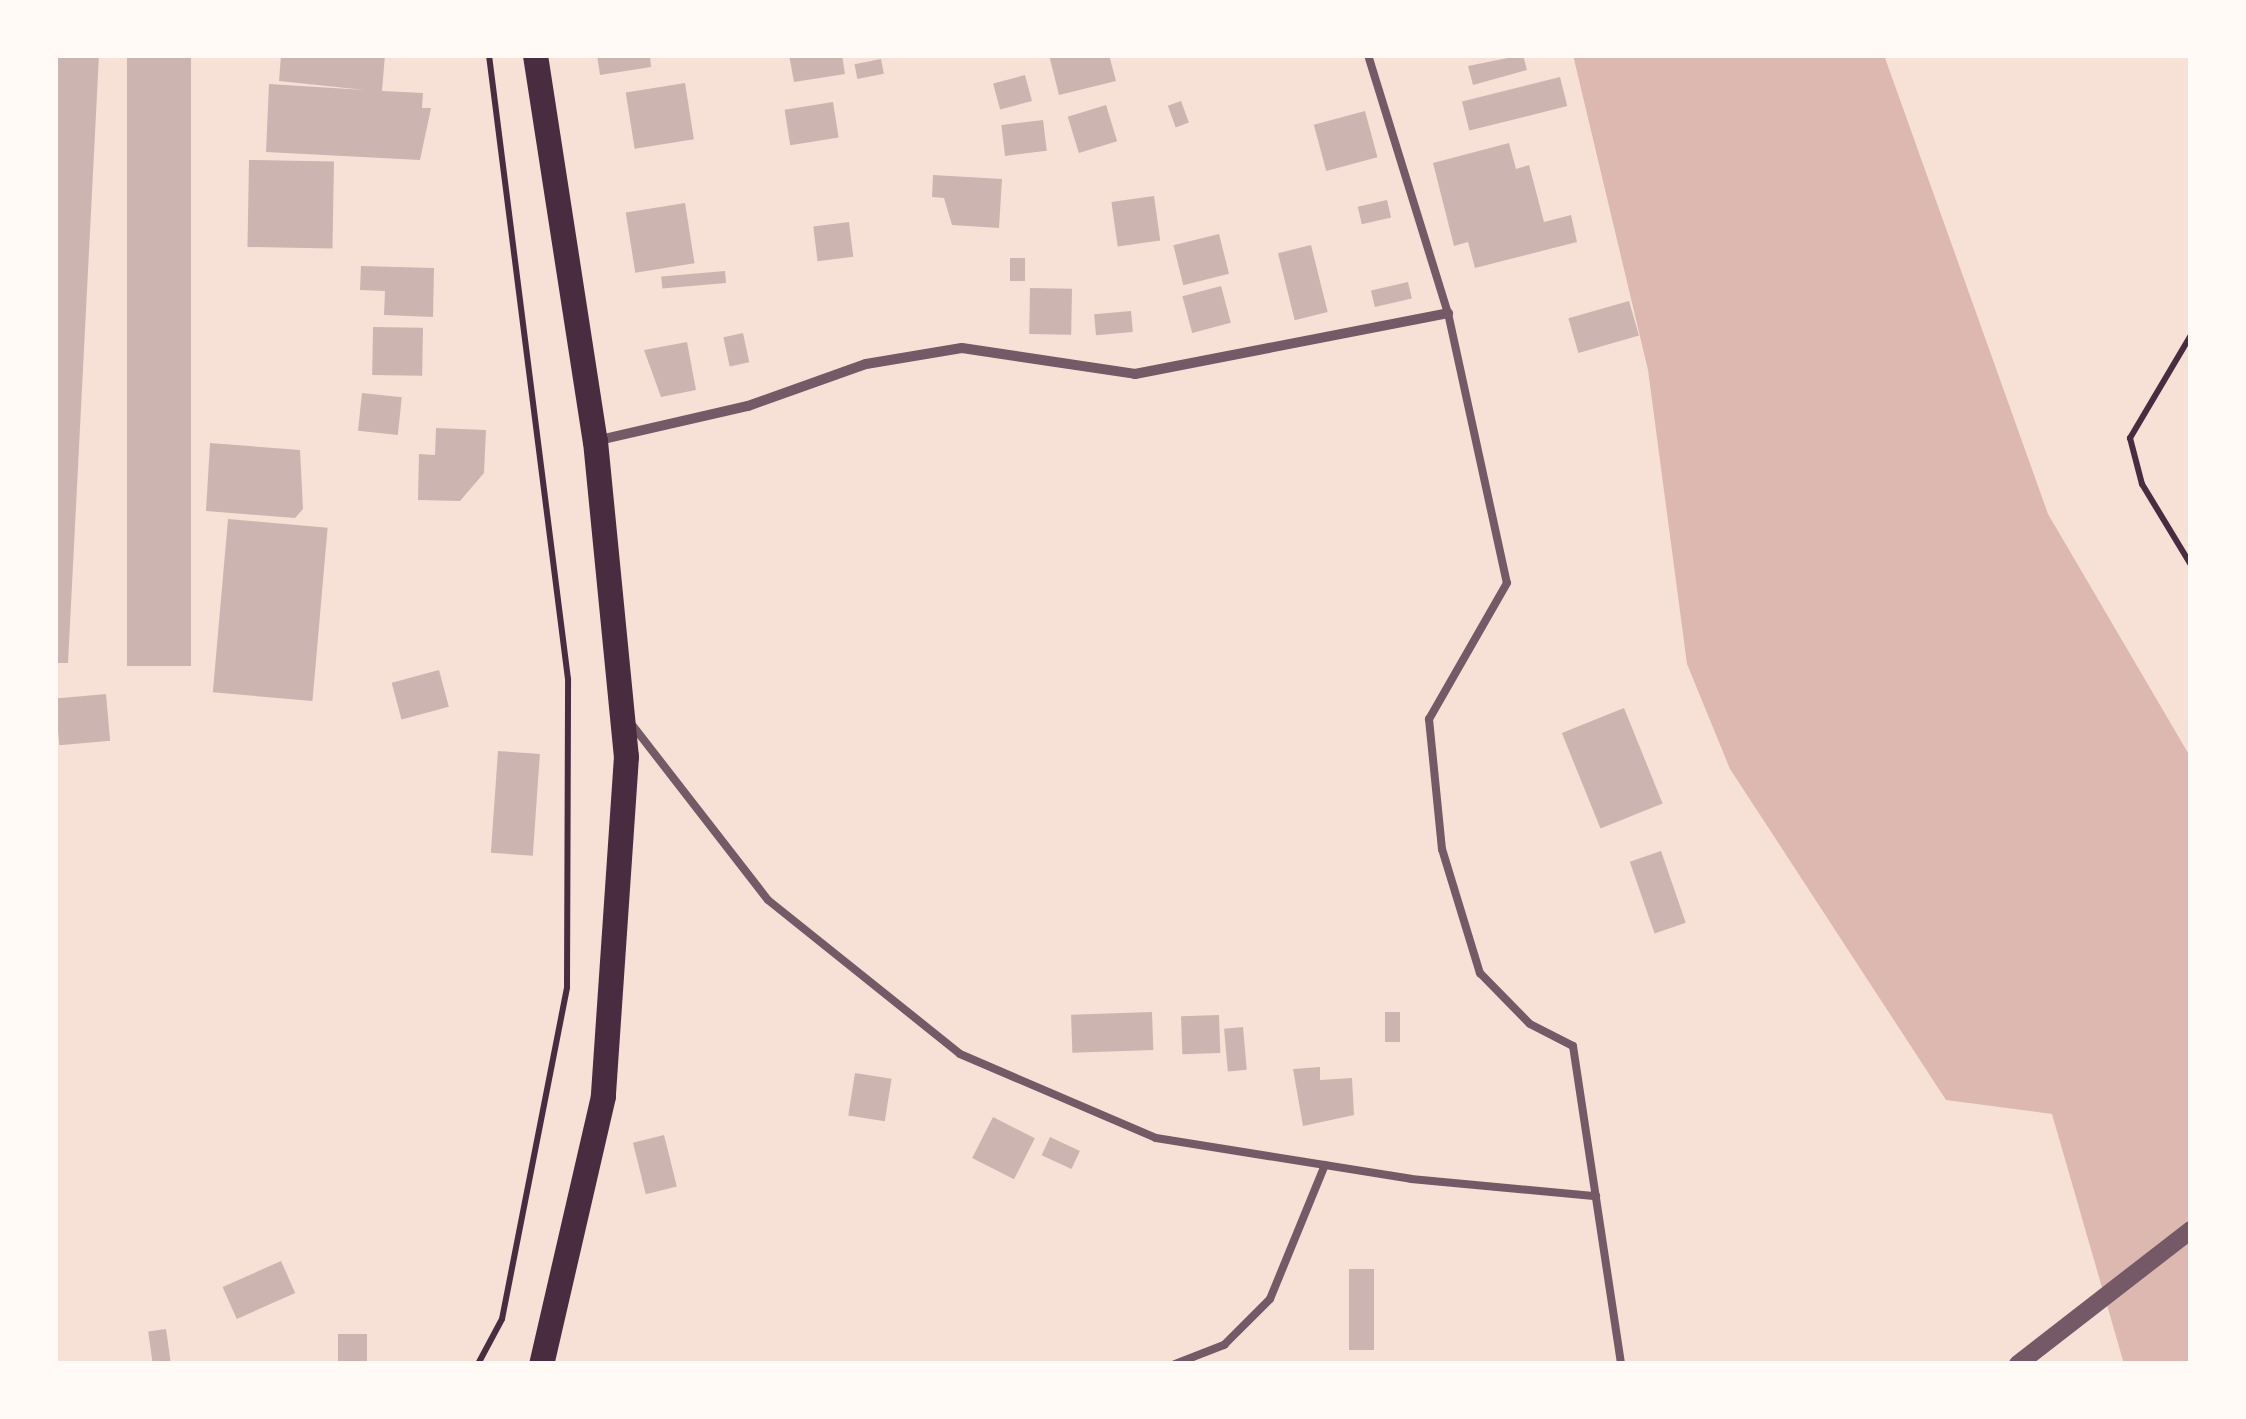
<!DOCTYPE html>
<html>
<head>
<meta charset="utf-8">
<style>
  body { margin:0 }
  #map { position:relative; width:2246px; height:1419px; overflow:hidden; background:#f7e1d7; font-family:Arial,sans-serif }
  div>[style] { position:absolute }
  .water>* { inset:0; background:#dcb8b0 }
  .building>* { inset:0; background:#ccb4b1; transform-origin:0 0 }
  .path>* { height:6px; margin:-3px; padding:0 3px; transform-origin:3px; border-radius:3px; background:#4a2c40 }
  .service>* { height:8px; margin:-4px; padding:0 4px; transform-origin:4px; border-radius:4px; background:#755966 }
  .minor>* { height:10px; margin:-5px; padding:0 5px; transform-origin:5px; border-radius:5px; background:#755966 }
  .tertiary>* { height:18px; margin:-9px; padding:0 9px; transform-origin:9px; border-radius:9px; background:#755966 }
  .trunk>* { height:25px; margin:-12.5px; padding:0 12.5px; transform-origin:12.5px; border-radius:12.5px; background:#4a2c40 }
  span { translate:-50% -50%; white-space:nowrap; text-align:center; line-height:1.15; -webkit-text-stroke:10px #fffaf5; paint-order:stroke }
  .frame { position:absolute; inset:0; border:58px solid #fffaf5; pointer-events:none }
</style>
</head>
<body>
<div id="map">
  <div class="water">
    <div style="clip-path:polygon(1573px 55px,1884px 55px,2048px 514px,2191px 758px,2191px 1364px,2124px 1364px,2052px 1114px,1946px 1100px,1730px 769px,1687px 664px,1648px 370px)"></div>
  </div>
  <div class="building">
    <div style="clip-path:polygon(55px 55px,99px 55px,68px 663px,55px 663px)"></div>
    <div style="left:127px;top:55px;width:64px;height:611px"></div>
    <div style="clip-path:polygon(281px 55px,385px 55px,382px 91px,423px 93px,422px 108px,431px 108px,420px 160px,266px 152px,269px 84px,365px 90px,279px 81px)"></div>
    <div style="clip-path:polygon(597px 55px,650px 55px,651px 67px,600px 75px)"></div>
    <div style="clip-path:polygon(789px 55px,842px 55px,845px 74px,794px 82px)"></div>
    <div style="clip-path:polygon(1049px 55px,1109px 55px,1116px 81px,1059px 95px)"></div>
    <div style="clip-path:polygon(1523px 55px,1527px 70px,1473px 85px,1468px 66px)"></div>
    <div style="left:881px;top:59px;width:15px;height:27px;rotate:79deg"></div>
    <div style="left:1025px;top:75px;width:27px;height:33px;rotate:75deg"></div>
    <div style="left:1560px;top:77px;width:30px;height:101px;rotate:76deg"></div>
    <div style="left:685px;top:83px;width:57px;height:60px;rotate:81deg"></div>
    <div style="left:1181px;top:101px;width:23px;height:14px;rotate:70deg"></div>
    <div style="left:833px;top:102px;width:36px;height:49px;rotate:81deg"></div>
    <div style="left:1106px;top:105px;width:38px;height:40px;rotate:73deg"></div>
    <div style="left:1365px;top:111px;width:48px;height:53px;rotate:75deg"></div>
    <div style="left:1043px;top:120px;width:31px;height:42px;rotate:83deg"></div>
    <div style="clip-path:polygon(1509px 143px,1516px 169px,1529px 165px,1544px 222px,1571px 215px,1577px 242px,1475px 268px,1468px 242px,1454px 246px,1433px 163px)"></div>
    <div style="left:249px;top:160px;width:85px;height:87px;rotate:1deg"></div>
    <div style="clip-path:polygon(933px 175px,1002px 179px,999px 228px,952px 225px,944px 198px,932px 197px)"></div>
    <div style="left:1154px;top:196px;width:45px;height:43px;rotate:82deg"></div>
    <div style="left:1387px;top:200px;width:18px;height:30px;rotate:77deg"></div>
    <div style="left:685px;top:203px;width:61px;height:60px;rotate:81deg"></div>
    <div style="left:849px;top:222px;width:35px;height:36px;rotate:83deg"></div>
    <div style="left:1219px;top:234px;width:41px;height:47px;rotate:76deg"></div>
    <div style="left:1311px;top:245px;width:69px;height:34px;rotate:76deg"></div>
    <div style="left:1010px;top:258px;width:15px;height:23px"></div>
    <div style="clip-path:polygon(361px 266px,434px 268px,433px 317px,384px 315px,385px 291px,360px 290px)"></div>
    <div style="left:725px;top:271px;width:12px;height:64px;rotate:85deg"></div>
    <div style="left:1408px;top:282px;width:17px;height:38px;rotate:77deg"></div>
    <div style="left:1221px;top:286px;width:38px;height:40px;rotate:75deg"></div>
    <div style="left:1030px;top:288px;width:42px;height:46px;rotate:1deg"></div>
    <div style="left:1629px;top:301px;width:36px;height:63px;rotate:74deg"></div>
    <div style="left:1131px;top:311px;width:21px;height:37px;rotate:85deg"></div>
    <div style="left:373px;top:327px;width:50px;height:48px;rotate:1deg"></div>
    <div style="left:743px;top:333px;width:30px;height:20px;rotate:78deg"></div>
    <div style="clip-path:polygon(687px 342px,696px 390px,661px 397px,644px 350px)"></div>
    <div style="left:362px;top:393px;width:40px;height:38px;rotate:6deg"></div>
    <div style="clip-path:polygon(436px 428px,486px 430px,484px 473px,460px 501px,418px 500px,419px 454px,435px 455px)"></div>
    <div style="clip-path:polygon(210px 443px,300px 450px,303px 509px,295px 518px,206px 511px)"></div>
    <div style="left:228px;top:519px;width:100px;height:174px;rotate:5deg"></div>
    <div style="left:439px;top:670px;width:38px;height:49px;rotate:75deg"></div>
    <div style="left:106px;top:694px;width:47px;height:51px;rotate:85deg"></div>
    <div style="left:1624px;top:708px;width:103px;height:67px;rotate:68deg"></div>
    <div style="left:498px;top:751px;width:42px;height:102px;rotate:4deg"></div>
    <div style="left:1661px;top:851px;width:76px;height:33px;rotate:71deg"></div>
    <div style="left:1152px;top:1012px;width:38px;height:81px;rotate:88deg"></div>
    <div style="left:1385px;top:1012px;width:15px;height:30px"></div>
    <div style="left:1219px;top:1015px;width:38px;height:38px;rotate:88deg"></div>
    <div style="left:1243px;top:1027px;width:43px;height:19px;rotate:85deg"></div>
    <div style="clip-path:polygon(1320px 1067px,1320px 1080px,1352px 1078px,1354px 1115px,1303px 1126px,1293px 1069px)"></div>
    <div style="left:855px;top:1073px;width:37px;height:43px;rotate:9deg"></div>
    <div style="left:993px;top:1117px;width:47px;height:46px;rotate:27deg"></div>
    <div style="left:664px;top:1135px;width:53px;height:32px;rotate:76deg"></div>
    <div style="left:1050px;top:1137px;width:33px;height:20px;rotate:25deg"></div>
    <div style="left:281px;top:1261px;width:35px;height:64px;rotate:66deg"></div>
    <div style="left:1349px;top:1269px;width:25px;height:81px"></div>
    <div style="left:166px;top:1329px;width:35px;height:18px;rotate:82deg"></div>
    <div style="left:338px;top:1334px;width:29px;height:30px"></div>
  </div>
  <div class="path">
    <div style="left:2191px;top:335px;width:120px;rotate:120.6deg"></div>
    <div style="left:2130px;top:438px;width:48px;rotate:75.4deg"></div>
    <div style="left:2142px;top:484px;width:95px;rotate:58.8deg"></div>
    <div style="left:478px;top:1364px;width:51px;rotate:-61.9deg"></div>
    <div style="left:502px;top:1319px;width:338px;rotate:-78.9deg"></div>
    <div style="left:567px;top:987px;width:308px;rotate:-89.8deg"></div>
    <div style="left:568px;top:679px;width:629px;rotate:-97.22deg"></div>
  </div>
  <div class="service">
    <div style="left:1368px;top:55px;width:270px;rotate:72.8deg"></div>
    <div style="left:1448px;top:313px;width:276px;rotate:77.7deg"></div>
    <div style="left:1507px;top:583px;width:157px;rotate:119.8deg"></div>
    <div style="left:1429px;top:719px;width:131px;rotate:84.3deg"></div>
    <div style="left:1442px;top:849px;width:130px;rotate:73deg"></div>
    <div style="left:1480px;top:973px;width:71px;rotate:45.6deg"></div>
    <div style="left:1530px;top:1024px;width:48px;rotate:27.1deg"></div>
    <div style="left:1573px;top:1046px;width:322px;rotate:81.4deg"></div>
    <div style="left:633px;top:726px;width:220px;rotate:52.2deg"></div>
    <div style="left:768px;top:900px;width:246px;rotate:38.7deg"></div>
    <div style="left:960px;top:1054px;width:213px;rotate:23.2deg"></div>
    <div style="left:1156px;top:1138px;width:258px;rotate:9.1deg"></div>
    <div style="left:1411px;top:1179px;width:186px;rotate:5.3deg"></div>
    <div style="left:1175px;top:1364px;width:53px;rotate:-21.2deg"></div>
    <div style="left:1224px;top:1345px;width:65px;rotate:-45deg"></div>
    <div style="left:1270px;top:1299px;width:145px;rotate:-67.7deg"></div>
  </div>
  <div class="minor">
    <div style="left:595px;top:441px;width:157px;rotate:-12.9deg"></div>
    <div style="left:748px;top:406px;width:125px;rotate:-19.6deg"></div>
    <div style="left:866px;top:364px;width:97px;rotate:-9.5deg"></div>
    <div style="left:962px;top:348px;width:175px;rotate:8.5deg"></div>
    <div style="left:1135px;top:374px;width:319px;rotate:-11deg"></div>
  </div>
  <div class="tertiary">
    <div style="left:2018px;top:1364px;width:219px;rotate:-37.8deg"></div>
  </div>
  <div class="trunk">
    <div style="left:535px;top:55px;width:391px;rotate:81.2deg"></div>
    <div style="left:595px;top:441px;width:317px;rotate:84.4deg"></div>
    <div style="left:626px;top:756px;width:341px;rotate:93.9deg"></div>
    <div style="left:603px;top:1096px;width:275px;rotate:103deg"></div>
  </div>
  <div class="frame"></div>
</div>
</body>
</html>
